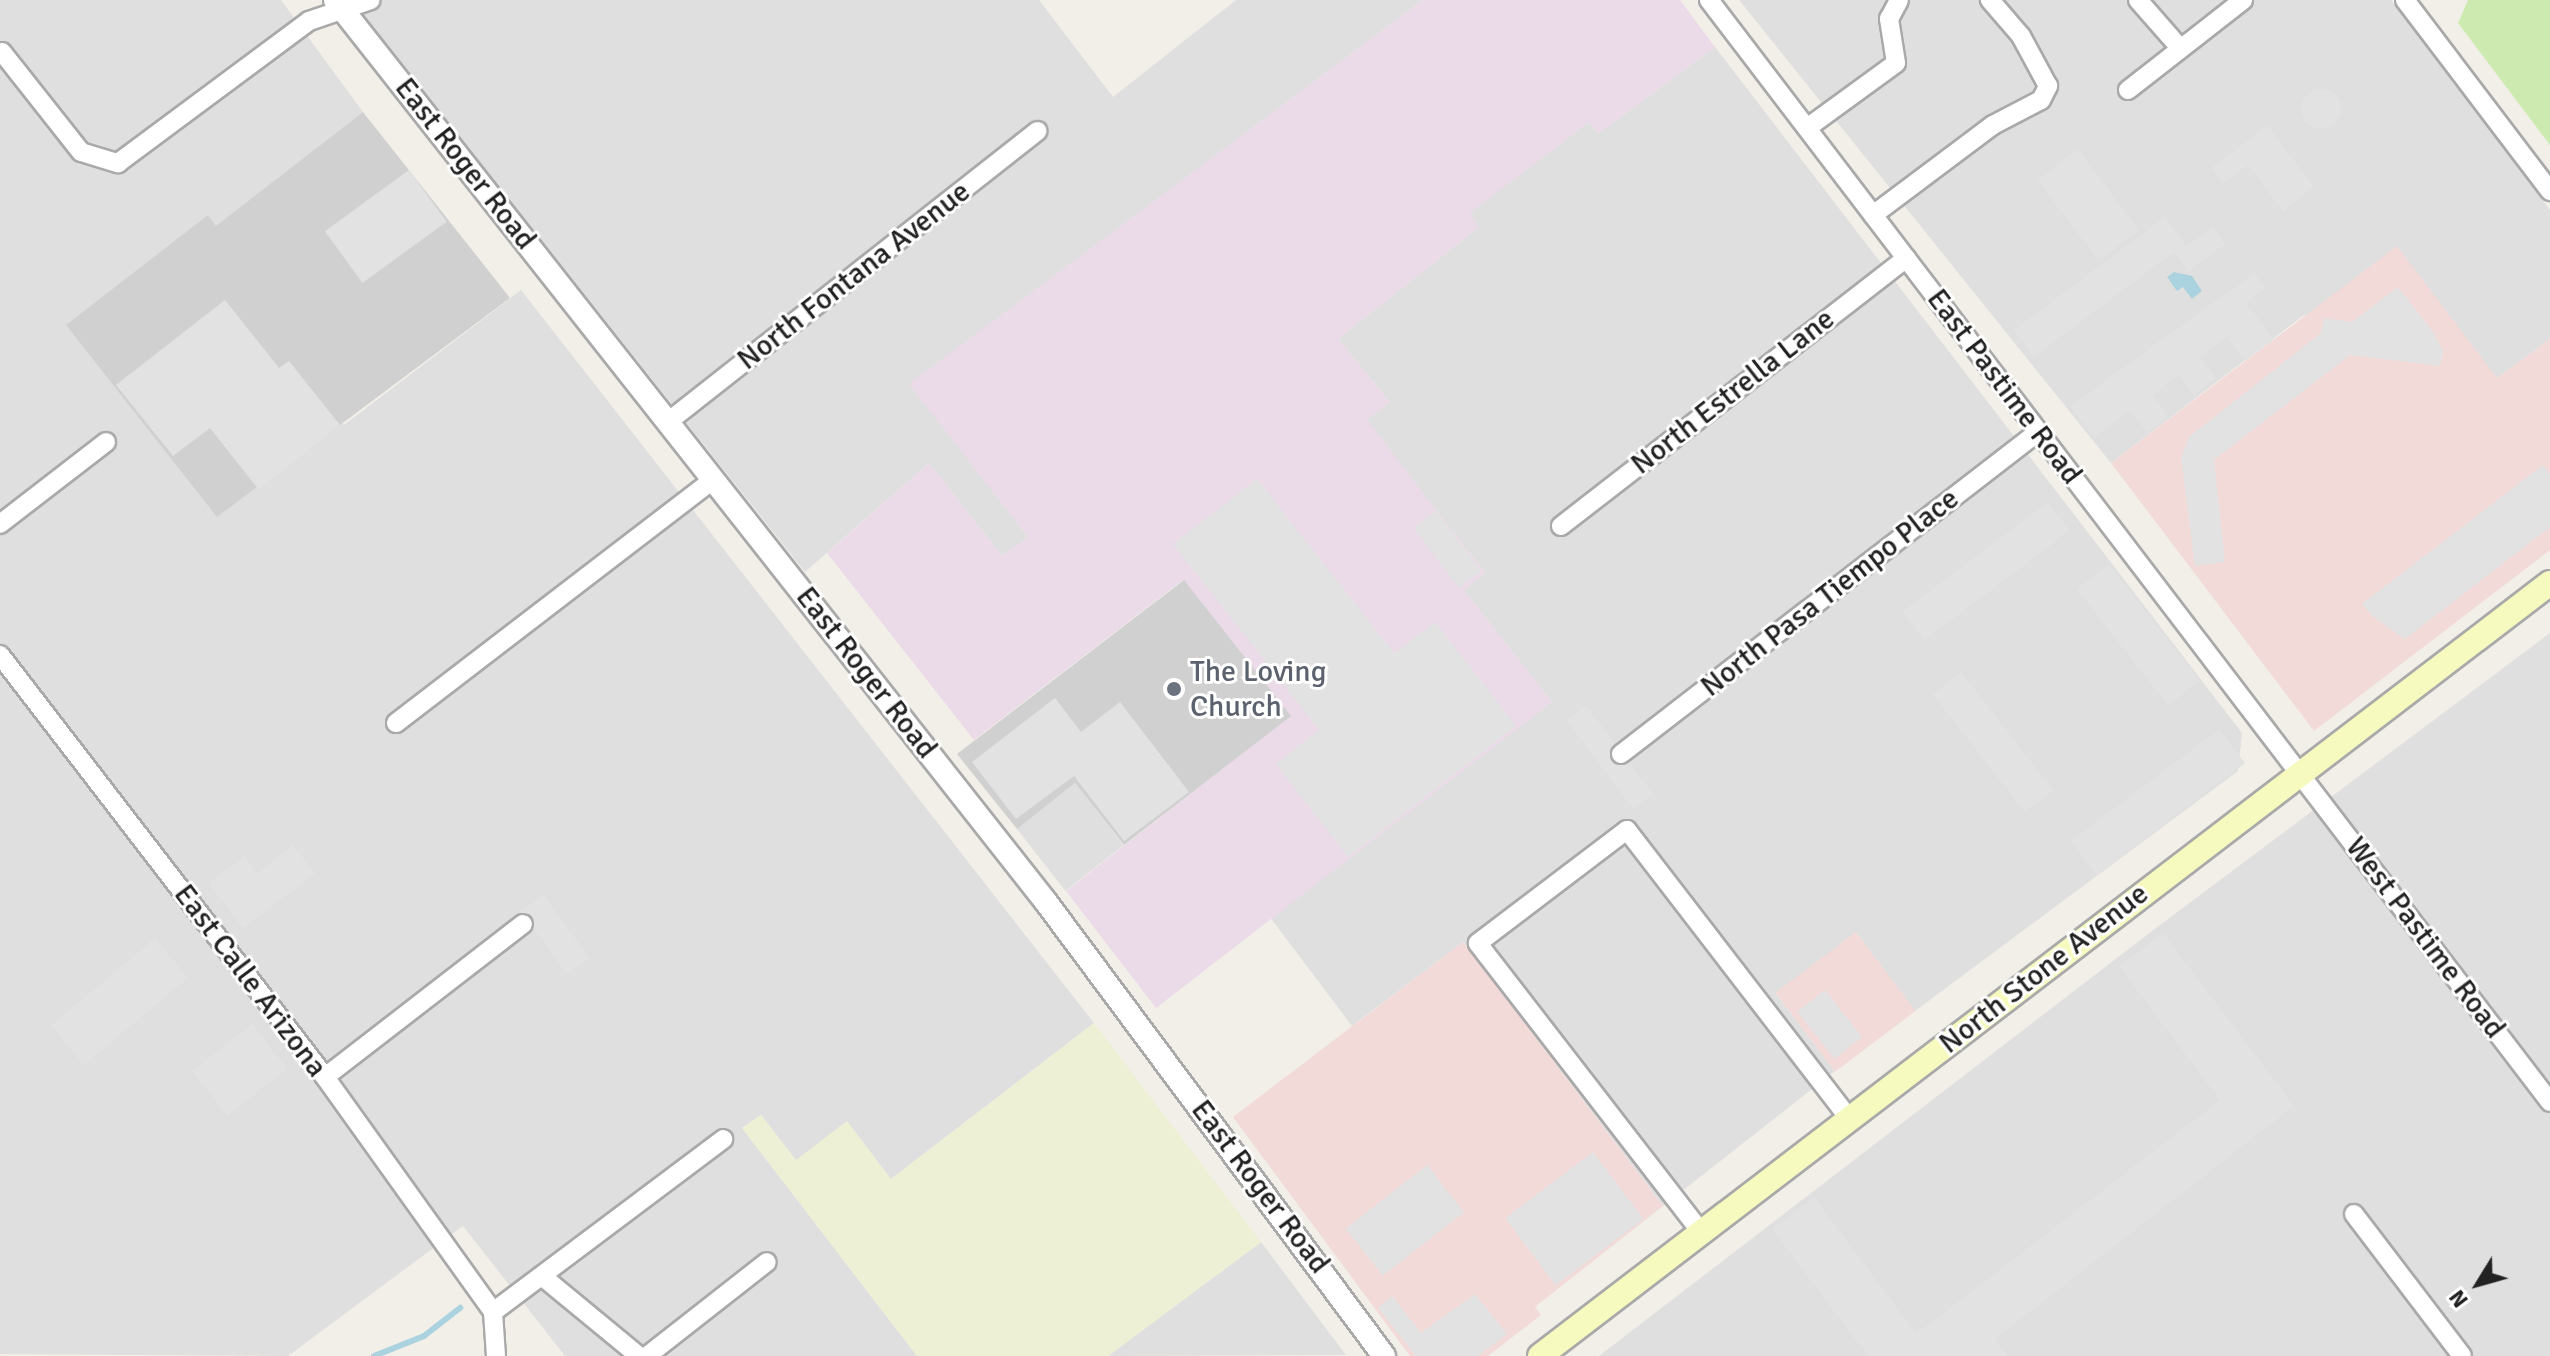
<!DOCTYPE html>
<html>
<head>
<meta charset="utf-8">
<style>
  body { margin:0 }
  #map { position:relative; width:2550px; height:1356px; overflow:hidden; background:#f2efe9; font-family:Signika,sans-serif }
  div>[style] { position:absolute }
  .residential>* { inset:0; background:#e0dfdf; transform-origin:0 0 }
  .commercial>* { inset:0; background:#f2dad9; transform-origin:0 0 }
  .industrial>* { inset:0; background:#ebdbe8 }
  .religious>* { inset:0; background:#d0d0d0 }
  .farmland>* { inset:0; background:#eef0d5 }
  .grass>* { inset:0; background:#cdebb0 }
  .parking>* { inset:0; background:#e2e2e2; transform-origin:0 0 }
  .round { border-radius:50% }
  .water>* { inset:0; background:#aad3df }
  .stream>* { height:6px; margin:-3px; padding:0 3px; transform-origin:3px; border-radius:3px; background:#aad3df }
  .roads { filter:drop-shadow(2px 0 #a9a9a9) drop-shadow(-2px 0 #a9a9a9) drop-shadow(0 2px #a9a9a9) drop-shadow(0 -2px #a9a9a9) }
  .minor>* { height:18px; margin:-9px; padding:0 9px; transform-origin:9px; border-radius:9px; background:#fff }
  .tertiary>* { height:22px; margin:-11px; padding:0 11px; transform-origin:11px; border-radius:11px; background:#fff }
  .secondary>* { height:24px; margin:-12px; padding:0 12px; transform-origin:12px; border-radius:12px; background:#f7fabf }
  .dots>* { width:22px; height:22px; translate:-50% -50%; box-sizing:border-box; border:4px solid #fff; border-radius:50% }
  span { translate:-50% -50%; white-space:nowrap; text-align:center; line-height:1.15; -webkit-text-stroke:6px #fff; paint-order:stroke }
  .street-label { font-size:30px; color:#222 }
  .worship-label { font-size:30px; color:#5b616d }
  .left { translate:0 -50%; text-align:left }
  .north { position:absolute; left:2438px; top:1244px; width:80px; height:80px; -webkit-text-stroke:6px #fff; paint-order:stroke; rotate:233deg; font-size:22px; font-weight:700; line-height:32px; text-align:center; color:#222 }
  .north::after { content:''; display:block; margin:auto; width:28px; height:36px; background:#222; clip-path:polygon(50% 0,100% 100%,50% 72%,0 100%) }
</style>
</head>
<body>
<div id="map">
  <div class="residential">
    <div style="clip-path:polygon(0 0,281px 0,363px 112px,216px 227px,207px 216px,344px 425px,521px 290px,1094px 1023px,891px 1179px,795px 1160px,761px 1115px,742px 1128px,917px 1356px,565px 1356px,463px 1226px,288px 1356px,0 1354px)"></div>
    <div style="clip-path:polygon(351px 0,1039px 0,1113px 97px,1236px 0,1423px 0,910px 384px,1028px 537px,1002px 556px,929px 463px,805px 572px)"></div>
    <div style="clip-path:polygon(1739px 0,2391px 0,2550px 210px,2550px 339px,2497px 378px,2304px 315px,2111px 463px)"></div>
    <div style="clip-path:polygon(1715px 47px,2242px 733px,2238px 771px,1915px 1011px,1856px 932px,1776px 994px,1835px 1071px,1663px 1206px,1463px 942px,1352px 1026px,1269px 916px,1552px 702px,1463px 589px,1485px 573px,1366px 420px,1390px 402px,1338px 339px,1479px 227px,1469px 213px,1589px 122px,1599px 133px)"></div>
    <div style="clip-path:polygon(2550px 633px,2550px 1356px,1599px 1356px,2156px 928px)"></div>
    <div style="left:1075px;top:783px;width:79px;height:74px;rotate:52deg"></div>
    <div style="clip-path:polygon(1261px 1242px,1346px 1355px,1108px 1356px)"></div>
  </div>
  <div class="commercial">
    <div style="clip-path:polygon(2397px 246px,2497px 378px,2550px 339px,2550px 550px,2314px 731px,2111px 463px)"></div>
    <div style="left:1856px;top:932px;width:99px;height:101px;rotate:53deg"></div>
    <div style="clip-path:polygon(1463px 942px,1663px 1206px,1535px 1307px,1541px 1315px,1488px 1356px,1410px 1356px,1233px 1117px)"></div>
  </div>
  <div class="industrial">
    <div style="clip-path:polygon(1423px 0,1680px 0,1715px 47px,1599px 133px,1589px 122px,1470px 213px,1479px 227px,1338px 339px,1390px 402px,1367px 420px,1485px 573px,1464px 590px,1552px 702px,1156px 1008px,1066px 891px,1290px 716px,1183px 580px,974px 740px,827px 553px,929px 463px,1002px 556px,1028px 537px,909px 384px)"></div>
  </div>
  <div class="religious">
    <div style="clip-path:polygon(363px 112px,510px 298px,217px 517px,66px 325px,208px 215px,216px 226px)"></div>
    <div style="clip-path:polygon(1184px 580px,1291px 716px,1124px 845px,1075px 783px,1017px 829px,957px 754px)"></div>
  </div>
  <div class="farmland">
    <div style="clip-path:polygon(1094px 1023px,1261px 1242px,1108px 1356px,917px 1356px,742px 1128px,761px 1115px,796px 1160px,847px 1121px,891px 1179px)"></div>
  </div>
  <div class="grass">
    <div style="clip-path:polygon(2468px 0,2550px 0,2550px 145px,2458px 23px)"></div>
  </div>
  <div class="parking">
    <div class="round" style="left:2301px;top:89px;width:40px;height:40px"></div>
    <div style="clip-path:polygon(2267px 125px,2314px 187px,2283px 211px,2248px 165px,2223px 183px,2212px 168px)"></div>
    <div style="left:2078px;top:149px;width:102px;height:51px;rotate:53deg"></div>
    <div style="left:409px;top:170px;width:64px;height:104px;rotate:54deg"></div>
    <div style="clip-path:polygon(2165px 217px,2186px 246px,2213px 227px,2225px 244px,2189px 271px,2174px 252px,2034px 357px,2014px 330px)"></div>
    <div style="clip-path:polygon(2254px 273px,2265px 288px,2246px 303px,2274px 339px,2245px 361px,2227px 337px,2200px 357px,2216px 378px,2194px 395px,2179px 375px,2153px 395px,2168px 416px,2147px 432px,2130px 410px,2094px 438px,2070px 406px)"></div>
    <div style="clip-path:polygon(2398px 287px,2433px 332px,2443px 351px,2440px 366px,2350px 355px,2214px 460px,2225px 562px,2195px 566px,2181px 458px,2189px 437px,2321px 333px,2324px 318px,2352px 322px)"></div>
    <div style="clip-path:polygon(225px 300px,279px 368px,289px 361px,340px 425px,259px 490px,210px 428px,173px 456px,116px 385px)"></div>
    <div style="clip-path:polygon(2543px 465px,2550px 474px,2550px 527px,2405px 639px,2372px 616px,2362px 604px)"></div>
    <div style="clip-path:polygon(1257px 479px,1394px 653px,1435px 622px,1516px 726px,1348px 857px,1276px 764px,1319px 730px,1173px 544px)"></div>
    <div style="left:2048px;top:502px;width:36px;height:182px;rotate:53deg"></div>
    <div style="left:1436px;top:511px;width:75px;height:28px;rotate:53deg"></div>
    <div style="left:2109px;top:564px;width:148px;height:41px;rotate:52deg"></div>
    <div style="left:1961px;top:672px;width:150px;height:36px;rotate:52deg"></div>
    <div style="clip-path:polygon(1055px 698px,1081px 732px,1120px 702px,1189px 792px,1124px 841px,1074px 776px,1016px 819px,972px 762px)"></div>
    <div style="left:1586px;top:705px;width:112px;height:25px;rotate:53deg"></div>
    <div style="left:2219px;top:729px;width:43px;height:186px;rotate:53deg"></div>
    <div style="clip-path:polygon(293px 845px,315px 874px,243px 928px,209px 883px,244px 856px,257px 873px)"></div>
    <div style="left:543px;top:894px;width:79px;height:28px;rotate:54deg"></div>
    <div style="clip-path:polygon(2163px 933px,2294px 1106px,1995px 1339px,2008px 1356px,1868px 1356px,1772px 1229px,1814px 1197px,1916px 1333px,1924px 1328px,2220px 1100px,2119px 966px)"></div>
    <div style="left:155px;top:938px;width:52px;height:136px;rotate:50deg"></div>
    <div style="left:1825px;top:990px;width:60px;height:35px;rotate:52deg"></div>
    <div style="left:252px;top:1024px;width:57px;height:76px;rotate:52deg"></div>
    <div style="left:1593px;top:1152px;width:84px;height:110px;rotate:53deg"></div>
    <div style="left:1427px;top:1165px;width:60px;height:103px;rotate:52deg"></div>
    <div style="clip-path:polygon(1475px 1294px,1507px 1334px,1478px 1356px,1416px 1356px,1378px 1308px,1392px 1296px,1421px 1333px)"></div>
  </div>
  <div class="water">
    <div style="clip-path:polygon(2174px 272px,2192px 276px,2202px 291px,2192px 299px,2183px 287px,2177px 291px,2167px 277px)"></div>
  </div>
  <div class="stream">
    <div style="left:374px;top:1356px;width:54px;rotate:-21.8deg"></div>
    <div style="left:424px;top:1336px;width:46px;rotate:-37.9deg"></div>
  </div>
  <div class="roads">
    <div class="minor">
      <div style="left:1709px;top:0;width:1386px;rotate:52.65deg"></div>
      <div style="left:2138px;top:0;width:64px;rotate:48.8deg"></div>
      <div style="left:2405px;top:0;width:240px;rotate:52.8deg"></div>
      <div style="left:2px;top:52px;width:127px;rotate:51.7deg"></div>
      <div style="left:81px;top:152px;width:39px;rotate:17deg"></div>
      <div style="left:118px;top:163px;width:238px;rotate:-36.6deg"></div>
      <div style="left:309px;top:21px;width:65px;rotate:-18.7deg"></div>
      <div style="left:2128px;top:90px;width:146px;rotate:-38deg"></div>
      <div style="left:1807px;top:128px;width:110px;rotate:-36.1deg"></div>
      <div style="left:1896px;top:63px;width:45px;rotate:-99deg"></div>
      <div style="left:1889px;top:19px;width:21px;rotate:-62deg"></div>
      <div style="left:1873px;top:215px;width:150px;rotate:-36.9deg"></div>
      <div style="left:1993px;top:125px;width:54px;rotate:-27.5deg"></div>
      <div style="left:2041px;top:100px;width:16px;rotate:-63deg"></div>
      <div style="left:2048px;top:86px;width:57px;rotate:-118.4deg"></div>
      <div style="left:2021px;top:36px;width:48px;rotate:-130.7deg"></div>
      <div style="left:669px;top:421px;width:469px;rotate:-38.2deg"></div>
      <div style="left:0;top:524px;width:134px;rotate:-37.7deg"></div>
      <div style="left:1561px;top:526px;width:437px;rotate:-37.8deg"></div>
      <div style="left:0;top:655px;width:533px;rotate:52.4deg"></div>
      <div style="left:325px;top:1077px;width:289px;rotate:54.4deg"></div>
      <div style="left:396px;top:723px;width:401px;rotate:-37.5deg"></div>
      <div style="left:1621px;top:754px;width:527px;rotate:-37.67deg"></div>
      <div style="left:325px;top:1077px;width:250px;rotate:-37.7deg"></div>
      <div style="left:2354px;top:1214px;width:178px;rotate:52.7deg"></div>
      <div style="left:1701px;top:1232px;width:365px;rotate:-127.7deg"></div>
      <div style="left:1478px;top:943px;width:187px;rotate:-37.2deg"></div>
      <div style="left:1627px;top:830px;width:366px;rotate:52.4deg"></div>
      <div style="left:543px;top:1277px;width:124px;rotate:39.5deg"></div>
      <div style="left:493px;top:1312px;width:288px;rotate:-36.9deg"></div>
      <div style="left:493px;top:1312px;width:44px;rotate:86.1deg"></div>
      <div style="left:647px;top:1356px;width:152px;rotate:-38.1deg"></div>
    </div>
    <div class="tertiary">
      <div style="left:335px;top:0;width:1149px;rotate:51.75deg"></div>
      <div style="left:1046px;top:902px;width:566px;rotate:53.33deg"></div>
    </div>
    <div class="secondary">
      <div style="left:1540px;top:1356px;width:1272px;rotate:-37.43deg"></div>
    </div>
  </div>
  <div class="dots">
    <div style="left:1174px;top:689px;background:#6b7280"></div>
  </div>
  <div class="street-label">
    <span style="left:465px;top:164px;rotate:52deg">East Roger Road</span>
    <span style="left:854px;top:276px;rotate:-38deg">North Fontana Avenue</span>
    <span style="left:2004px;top:387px;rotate:53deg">East Pastime Road</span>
    <span style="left:1733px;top:392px;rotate:-38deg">North Estrella Lane</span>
    <span style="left:1830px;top:593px;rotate:-38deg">North Pasa Tiempo Place</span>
    <span style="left:866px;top:673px;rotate:52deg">East Roger Road</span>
    <span style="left:2425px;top:938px;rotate:53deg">West Pastime Road</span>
    <span style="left:2044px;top:969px;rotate:-38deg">North Stone Avenue</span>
    <span style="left:250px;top:981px;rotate:53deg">East Calle Arizona</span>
    <span style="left:1260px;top:1187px;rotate:53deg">East Roger Road</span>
  </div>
  <div class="worship-label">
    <span class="left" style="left:1190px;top:689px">The Loving<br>Church</span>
  </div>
  <div class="north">N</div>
</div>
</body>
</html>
